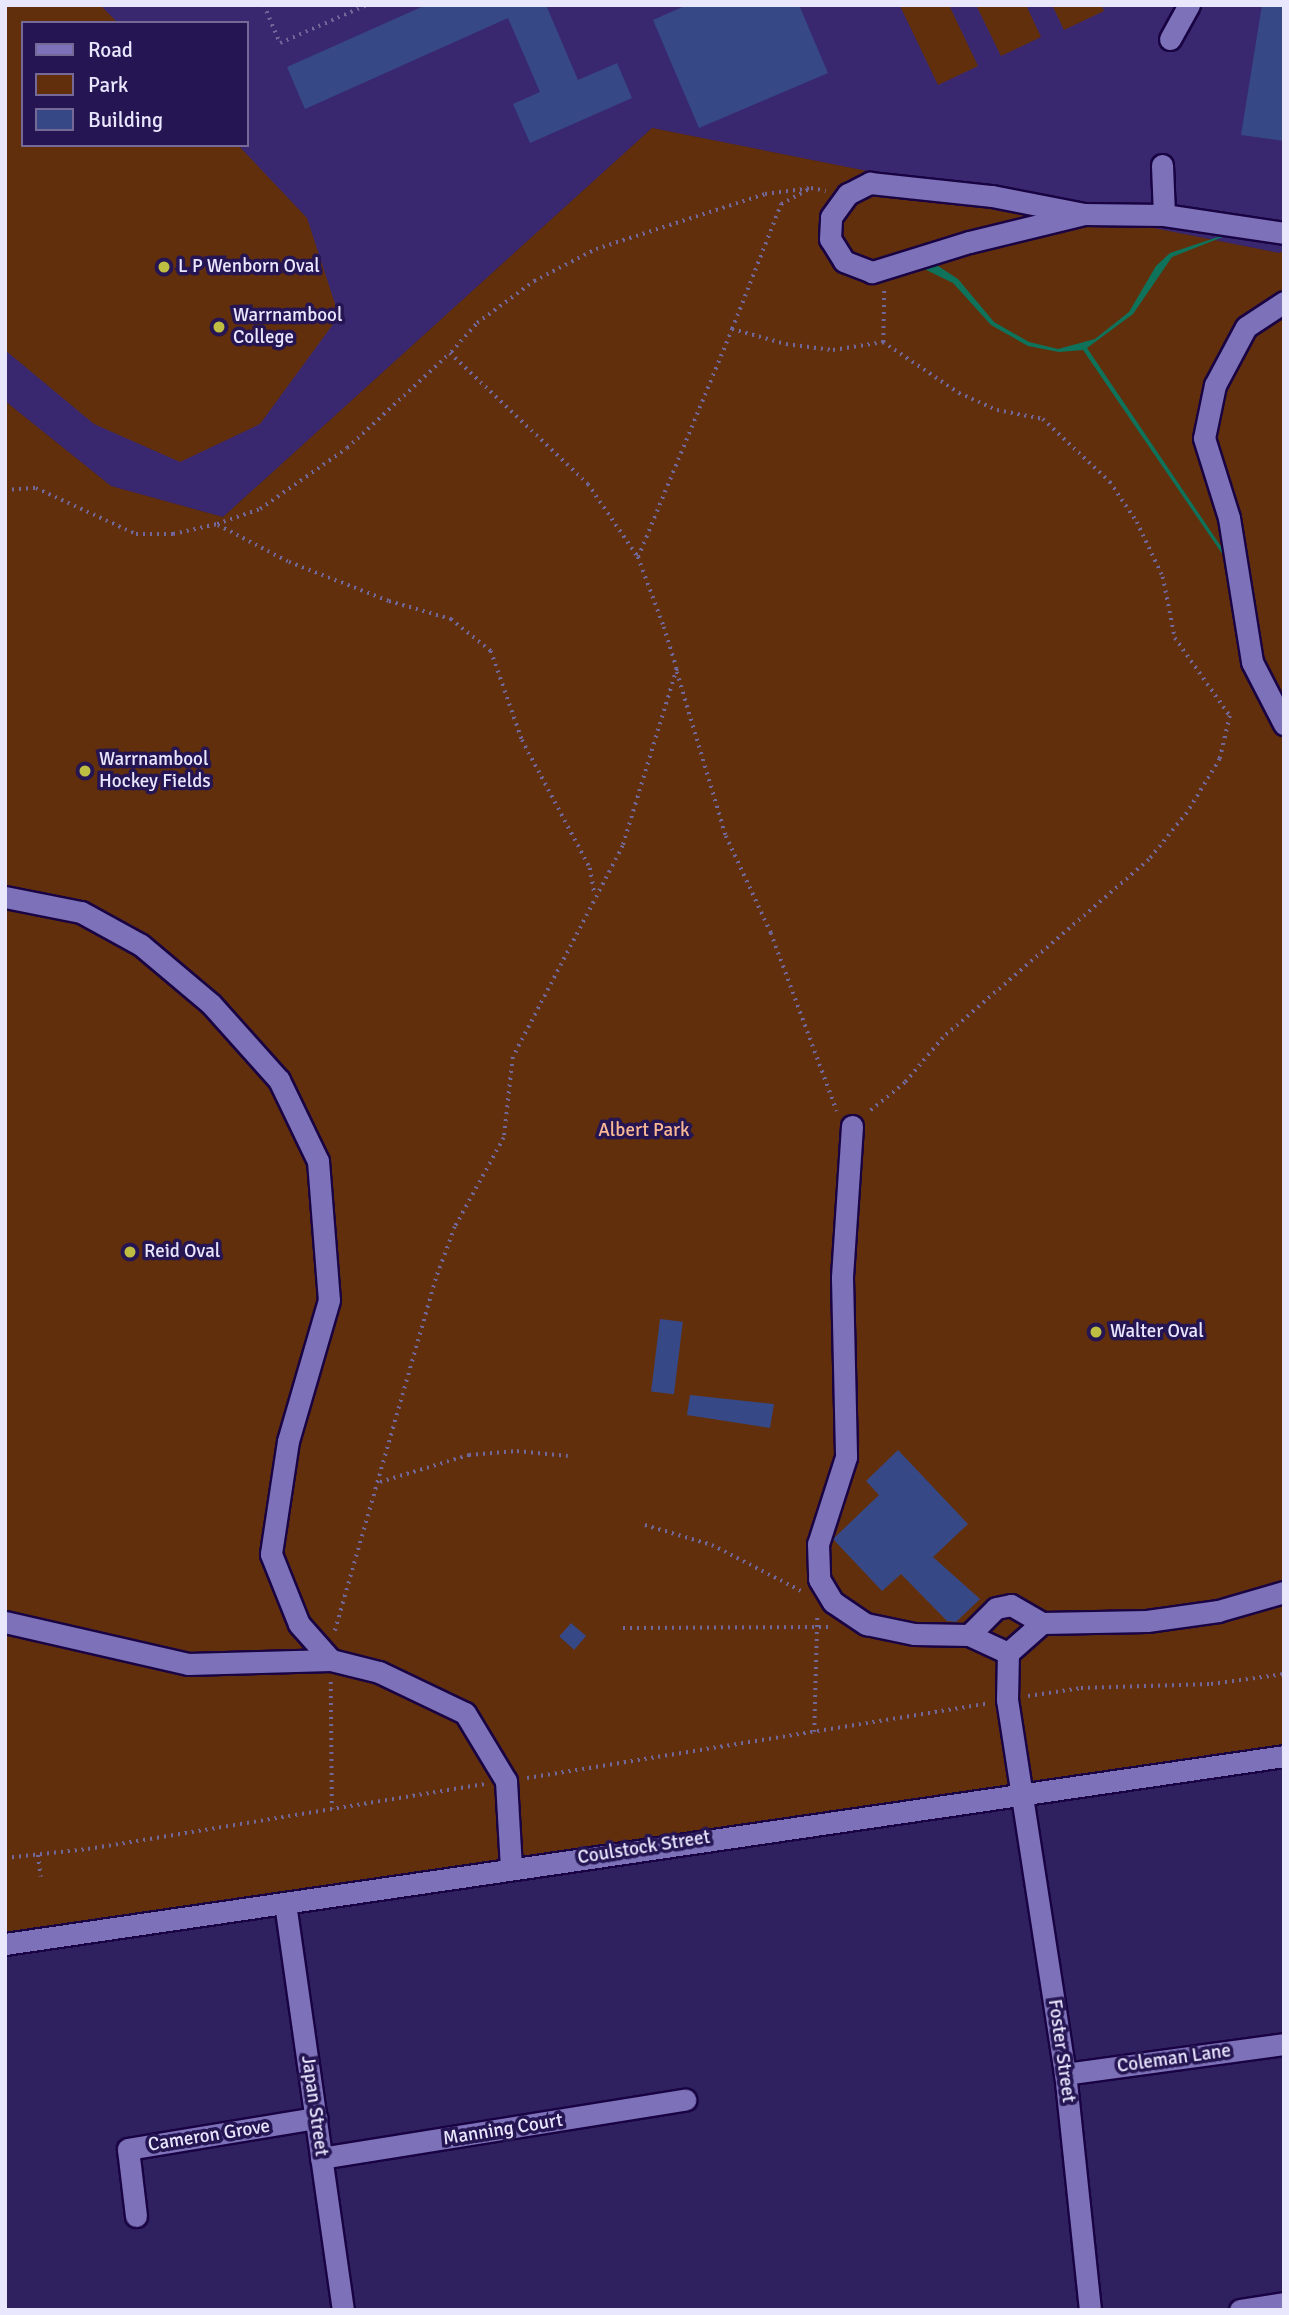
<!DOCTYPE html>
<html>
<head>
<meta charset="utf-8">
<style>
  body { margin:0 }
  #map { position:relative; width:1289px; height:2315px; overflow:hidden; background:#2f205f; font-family:Signika,sans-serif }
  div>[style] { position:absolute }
  .built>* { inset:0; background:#39286f }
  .green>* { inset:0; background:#622f0d }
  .water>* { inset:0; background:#0e735a }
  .building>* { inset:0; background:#374887; transform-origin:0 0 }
  .path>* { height:3.5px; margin-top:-1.75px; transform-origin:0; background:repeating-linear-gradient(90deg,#716798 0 2px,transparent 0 7px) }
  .roads { filter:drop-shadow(2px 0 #190342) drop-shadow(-2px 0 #190342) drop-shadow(0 2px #190342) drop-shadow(0 -2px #190342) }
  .minor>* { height:21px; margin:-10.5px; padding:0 10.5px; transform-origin:10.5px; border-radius:10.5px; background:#7d72b9 }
  .dots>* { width:19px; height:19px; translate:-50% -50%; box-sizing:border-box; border:4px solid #261553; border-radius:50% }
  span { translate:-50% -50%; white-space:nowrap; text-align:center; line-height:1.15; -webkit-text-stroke:7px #261553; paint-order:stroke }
  .poi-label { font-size:19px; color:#e9e7fe }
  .left { translate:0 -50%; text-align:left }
  .park-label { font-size:19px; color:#fab996 }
  .street-label { font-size:19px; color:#e9e7fe }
  .frame { position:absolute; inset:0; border:7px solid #e9e7fe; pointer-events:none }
  .legend { position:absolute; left:21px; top:21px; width:228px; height:126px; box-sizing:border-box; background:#261553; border:2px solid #746997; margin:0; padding:9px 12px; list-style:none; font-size:21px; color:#e9e7fe }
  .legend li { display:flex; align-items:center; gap:14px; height:35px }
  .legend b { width:35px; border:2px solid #746997 }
</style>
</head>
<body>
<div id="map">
  <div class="built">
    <div style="clip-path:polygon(evenodd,5px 5px,1284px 5px,1284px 250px,1279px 253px,652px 128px,223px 517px,111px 486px,5px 401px,5px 5px,23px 23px,247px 23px,247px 145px,23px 145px,23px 23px)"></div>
  </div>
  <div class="green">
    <div style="clip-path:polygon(5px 5px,100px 5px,118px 23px,23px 23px,23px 145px,238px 145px,307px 218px,339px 316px,260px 424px,180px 462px,94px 424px,5px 350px)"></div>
    <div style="clip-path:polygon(949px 5px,978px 66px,938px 85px,900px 6px)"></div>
    <div style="clip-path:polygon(976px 5px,1026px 5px,1041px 37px,1001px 56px)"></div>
    <div style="clip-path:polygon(1052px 5px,1101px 5px,1104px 11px,1064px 30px)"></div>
    <div style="clip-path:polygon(652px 128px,1279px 253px,1284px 250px,1284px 1745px,5px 1932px,5px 401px,111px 486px,223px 517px)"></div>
  </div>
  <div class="water">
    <div style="clip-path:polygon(1248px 227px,1172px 257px,1133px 314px,1087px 348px,1237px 570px,1238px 577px,1083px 350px,1059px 352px,1028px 346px,991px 325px,953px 283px,912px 263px,938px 266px,958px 279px,994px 322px,1029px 342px,1058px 349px,1095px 339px,1129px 312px,1156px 266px,1170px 253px)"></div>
  </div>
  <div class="building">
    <div style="clip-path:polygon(426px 5px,546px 5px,578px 80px,617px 63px,632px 98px,530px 143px,513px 104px,540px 92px,508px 18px,305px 109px,287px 67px)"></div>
    <div style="clip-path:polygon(687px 5px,799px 5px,828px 73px,699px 128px,653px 20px)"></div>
    <div style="clip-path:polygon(1262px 5px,1284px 5px,1284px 141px,1241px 135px)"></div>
    <div style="left:660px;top:1319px;width:23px;height:73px;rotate:7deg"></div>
    <div style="clip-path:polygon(690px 1395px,774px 1404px,770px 1428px,687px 1415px)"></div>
    <div style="clip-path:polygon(898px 1450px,968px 1524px,933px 1557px,980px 1599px,956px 1622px,947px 1621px,901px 1574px,882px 1591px,833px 1539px,879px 1495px,866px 1481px)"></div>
    <div style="left:571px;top:1623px;width:20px;height:18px;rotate:41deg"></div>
  </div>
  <div class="path">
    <div style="left:264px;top:5px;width:41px;rotate:67.2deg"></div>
    <div style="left:280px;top:43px;width:95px;rotate:-23.6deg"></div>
    <div style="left:732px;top:329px;width:134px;rotate:-68.6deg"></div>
    <div style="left:781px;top:204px;width:34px;rotate:-28deg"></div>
    <div style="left:811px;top:188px;width:15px;rotate:11deg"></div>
    <div style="left:883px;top:342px;width:51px;rotate:-88.9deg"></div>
    <div style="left:451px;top:352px;width:39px;rotate:-48deg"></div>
    <div style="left:477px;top:323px;width:71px;rotate:-36.4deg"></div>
    <div style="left:534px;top:281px;width:70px;rotate:-27.3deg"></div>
    <div style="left:596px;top:249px;width:178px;rotate:-18deg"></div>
    <div style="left:765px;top:194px;width:46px;rotate:-7.4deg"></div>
    <div style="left:5px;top:490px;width:31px;rotate:-4deg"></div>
    <div style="left:36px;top:488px;width:110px;rotate:24.7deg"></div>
    <div style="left:136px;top:534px;width:37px"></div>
    <div style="left:173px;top:534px;width:45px;rotate:-12.8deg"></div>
    <div style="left:217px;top:524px;width:46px;rotate:-19.2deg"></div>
    <div style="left:260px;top:509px;width:106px;rotate:-35deg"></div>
    <div style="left:347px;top:448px;width:140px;rotate:-42.7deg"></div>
    <div style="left:450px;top:353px;width:190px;rotate:43.5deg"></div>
    <div style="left:588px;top:484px;width:88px;rotate:55.6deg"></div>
    <div style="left:638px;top:557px;width:75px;rotate:69.6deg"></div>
    <div style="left:664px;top:627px;width:44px;rotate:72.8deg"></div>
    <div style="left:677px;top:669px;width:185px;rotate:107deg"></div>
    <div style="left:623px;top:846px;width:238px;rotate:117.5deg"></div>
    <div style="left:513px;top:1057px;width:81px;rotate:96.3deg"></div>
    <div style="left:504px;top:1138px;width:102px;rotate:118.8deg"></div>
    <div style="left:455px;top:1227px;width:55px;rotate:110.1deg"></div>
    <div style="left:436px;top:1279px;width:367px;rotate:106deg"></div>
    <div style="left:218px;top:525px;width:80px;rotate:27.5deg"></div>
    <div style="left:289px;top:562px;width:107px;rotate:21.3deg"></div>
    <div style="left:389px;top:601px;width:65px;rotate:16.2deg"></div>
    <div style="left:451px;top:619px;width:51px;rotate:38.7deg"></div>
    <div style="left:491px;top:651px;width:94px;rotate:70.8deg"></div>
    <div style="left:522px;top:740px;width:145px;rotate:62deg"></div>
    <div style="left:590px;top:868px;width:27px;rotate:80deg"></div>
    <div style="left:638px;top:557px;width:247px;rotate:-67.6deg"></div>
    <div style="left:732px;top:329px;width:56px;rotate:15.5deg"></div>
    <div style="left:786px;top:344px;width:47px;rotate:7.3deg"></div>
    <div style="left:833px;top:350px;width:51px;rotate:-9.1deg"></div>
    <div style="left:883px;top:342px;width:92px;rotate:33.9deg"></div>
    <div style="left:959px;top:393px;width:42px;rotate:24.1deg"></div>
    <div style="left:997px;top:410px;width:47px;rotate:11.1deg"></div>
    <div style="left:1043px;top:419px;width:92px;rotate:43.2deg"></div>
    <div style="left:1110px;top:482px;width:48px;rotate:56deg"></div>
    <div style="left:1137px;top:522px;width:61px;rotate:64.7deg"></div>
    <div style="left:1163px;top:577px;width:62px;rotate:78.9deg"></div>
    <div style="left:1175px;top:638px;width:95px;rotate:54.8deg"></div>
    <div style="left:1230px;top:716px;width:44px;rotate:103.1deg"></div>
    <div style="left:1220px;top:759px;width:63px;rotate:121.4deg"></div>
    <div style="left:1187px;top:813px;width:60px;rotate:129deg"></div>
    <div style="left:1149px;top:860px;width:272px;rotate:139.2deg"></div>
    <div style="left:943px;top:1038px;width:59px;rotate:130.2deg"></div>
    <div style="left:905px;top:1083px;width:46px;rotate:141.1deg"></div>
    <div style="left:677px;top:672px;width:171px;rotate:73.4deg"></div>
    <div style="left:726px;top:836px;width:107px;rotate:65.1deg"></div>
    <div style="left:771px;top:933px;width:190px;rotate:69.7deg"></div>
    <div style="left:380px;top:1482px;width:93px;rotate:-16.9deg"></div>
    <div style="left:469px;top:1455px;width:48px;rotate:-4.8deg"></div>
    <div style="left:517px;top:1451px;width:51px;rotate:5.6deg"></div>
    <div style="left:645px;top:1525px;width:70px;rotate:16.6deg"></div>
    <div style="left:712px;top:1545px;width:100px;rotate:27.3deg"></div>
    <div style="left:623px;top:1628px;width:209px;rotate:-0.3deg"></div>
    <div style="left:331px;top:1682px;width:127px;rotate:89.5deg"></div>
    <div style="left:1028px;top:1696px;width:54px;rotate:-8.6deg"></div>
    <div style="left:1081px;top:1688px;width:130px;rotate:-1.8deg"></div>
    <div style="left:1211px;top:1684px;width:74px;rotate:-7.8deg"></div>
    <div style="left:814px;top:1732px;width:117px;rotate:-88.5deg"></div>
    <div style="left:527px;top:1778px;width:465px;rotate:-9.2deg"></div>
    <div style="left:38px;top:1855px;width:22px;rotate:82deg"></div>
    <div style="left:5px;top:1858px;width:83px;rotate:-6.2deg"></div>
    <div style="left:88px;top:1849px;width:402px;rotate:-9.3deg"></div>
  </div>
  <div class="roads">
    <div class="minor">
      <div style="left:1170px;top:39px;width:39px;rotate:-61deg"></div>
      <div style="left:1162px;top:165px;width:50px;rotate:87.7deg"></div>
      <div style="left:1084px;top:214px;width:118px;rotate:166.3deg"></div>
      <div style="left:969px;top:242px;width:102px;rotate:162.8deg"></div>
      <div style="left:872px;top:272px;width:30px;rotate:-159deg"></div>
      <div style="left:844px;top:261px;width:26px;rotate:-122deg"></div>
      <div style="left:830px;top:239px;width:22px;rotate:-87deg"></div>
      <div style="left:831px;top:217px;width:29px;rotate:-54deg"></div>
      <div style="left:848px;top:194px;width:25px;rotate:-27deg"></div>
      <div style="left:870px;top:183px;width:123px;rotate:6.1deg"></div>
      <div style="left:992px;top:196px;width:94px;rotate:11.1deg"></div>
      <div style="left:1084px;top:214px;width:80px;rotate:0.7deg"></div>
      <div style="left:1164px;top:215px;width:121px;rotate:8.5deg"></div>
      <div style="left:1284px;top:302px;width:45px;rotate:146.7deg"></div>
      <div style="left:1246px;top:327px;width:66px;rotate:118.1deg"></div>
      <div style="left:1215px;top:385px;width:54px;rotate:101.7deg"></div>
      <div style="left:1204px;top:438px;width:84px;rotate:72.6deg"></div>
      <div style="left:1229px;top:518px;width:146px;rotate:80.9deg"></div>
      <div style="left:1252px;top:662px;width:70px;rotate:62.7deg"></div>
      <div style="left:5px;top:897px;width:77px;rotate:11.2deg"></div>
      <div style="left:81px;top:912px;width:68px;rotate:28.8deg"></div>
      <div style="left:141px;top:945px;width:92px;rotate:40.1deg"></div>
      <div style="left:211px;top:1004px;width:102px;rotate:48.2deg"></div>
      <div style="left:279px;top:1080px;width:90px;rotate:64.3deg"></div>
      <div style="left:318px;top:1161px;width:139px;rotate:85.5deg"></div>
      <div style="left:329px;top:1300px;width:147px;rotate:106.2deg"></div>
      <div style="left:288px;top:1441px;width:114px;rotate:98.6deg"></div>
      <div style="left:271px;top:1554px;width:75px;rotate:68.2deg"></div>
      <div style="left:299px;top:1624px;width:48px;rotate:48.4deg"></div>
      <div style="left:852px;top:1126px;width:152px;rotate:93.8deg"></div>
      <div style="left:842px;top:1278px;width:179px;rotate:88.7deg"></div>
      <div style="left:846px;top:1457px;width:91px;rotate:107.8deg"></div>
      <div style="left:818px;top:1544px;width:35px;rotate:88deg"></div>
      <div style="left:819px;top:1579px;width:27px;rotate:59deg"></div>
      <div style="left:833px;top:1602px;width:40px;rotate:34deg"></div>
      <div style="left:866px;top:1624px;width:49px;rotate:11.8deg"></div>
      <div style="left:914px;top:1634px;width:55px;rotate:1deg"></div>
      <div style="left:969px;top:1635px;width:43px;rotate:24.8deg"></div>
      <div style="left:5px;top:1622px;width:188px;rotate:12.9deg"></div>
      <div style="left:188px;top:1664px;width:143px;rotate:-1.6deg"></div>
      <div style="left:331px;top:1660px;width:49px;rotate:14deg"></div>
      <div style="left:379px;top:1672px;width:95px;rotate:25.5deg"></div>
      <div style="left:465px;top:1713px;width:79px;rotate:58.9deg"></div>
      <div style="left:506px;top:1781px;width:87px;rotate:86.7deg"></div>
      <div style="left:969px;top:1635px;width:38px;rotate:-45deg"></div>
      <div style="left:996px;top:1608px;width:15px;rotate:-11deg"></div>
      <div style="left:1011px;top:1605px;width:36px;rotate:30deg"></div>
      <div style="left:285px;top:1903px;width:411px;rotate:81.9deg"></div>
      <div style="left:5px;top:1944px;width:1293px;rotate:-8.36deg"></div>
      <div style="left:1065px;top:2074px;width:221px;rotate:-7.8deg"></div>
      <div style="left:321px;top:2158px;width:369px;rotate:-9.1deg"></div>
      <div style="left:136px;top:2216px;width:67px;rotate:-96.8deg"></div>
      <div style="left:128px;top:2149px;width:191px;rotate:-9.4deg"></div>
      <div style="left:1090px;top:2310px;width:237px;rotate:-96deg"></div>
      <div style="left:1065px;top:2074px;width:378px;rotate:-98.8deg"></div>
      <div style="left:1007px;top:1700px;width:47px;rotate:-88.8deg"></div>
      <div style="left:1008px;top:1653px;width:45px;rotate:-41.4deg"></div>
      <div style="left:1042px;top:1623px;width:105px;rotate:-1.1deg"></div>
      <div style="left:1147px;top:1621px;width:72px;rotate:-8deg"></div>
      <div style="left:1218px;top:1611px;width:69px;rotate:-16.1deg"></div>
      <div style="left:1240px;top:2310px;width:45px;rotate:-9deg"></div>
    </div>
  </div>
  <div class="dots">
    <div style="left:164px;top:267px;background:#bebf42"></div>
    <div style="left:219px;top:327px;background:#bebf42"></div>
    <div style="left:85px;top:771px;background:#bebf42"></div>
    <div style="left:130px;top:1252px;background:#bebf42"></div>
    <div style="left:1096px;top:1332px;background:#bebf42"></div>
  </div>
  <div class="poi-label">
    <span class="left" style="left:178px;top:267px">L P Wenborn Oval</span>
    <span class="left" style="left:233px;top:327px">Warrnambool<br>College</span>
    <span class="left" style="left:99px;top:771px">Warrnambool<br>Hockey Fields</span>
    <span class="left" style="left:144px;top:1252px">Reid Oval</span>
    <span class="left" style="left:1110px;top:1332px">Walter Oval</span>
  </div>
  <div class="park-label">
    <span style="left:644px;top:1131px">Albert Park</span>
  </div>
  <div class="street-label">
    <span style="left:644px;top:1848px;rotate:-9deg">Coulstock Street</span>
    <span style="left:1061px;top:2051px;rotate:82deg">Foster Street</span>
    <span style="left:1174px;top:2059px;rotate:-8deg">Coleman Lane</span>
    <span style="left:314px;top:2106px;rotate:82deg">Japan Street</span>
    <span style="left:503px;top:2130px;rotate:-9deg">Manning Court</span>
    <span style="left:209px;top:2136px;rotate:-9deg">Cameron Grove</span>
  </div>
  <div class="frame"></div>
  <ul class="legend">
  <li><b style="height:9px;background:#7d72b9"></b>Road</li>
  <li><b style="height:19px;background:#622f0d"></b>Park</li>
  <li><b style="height:19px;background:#374887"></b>Building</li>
  </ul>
</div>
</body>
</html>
